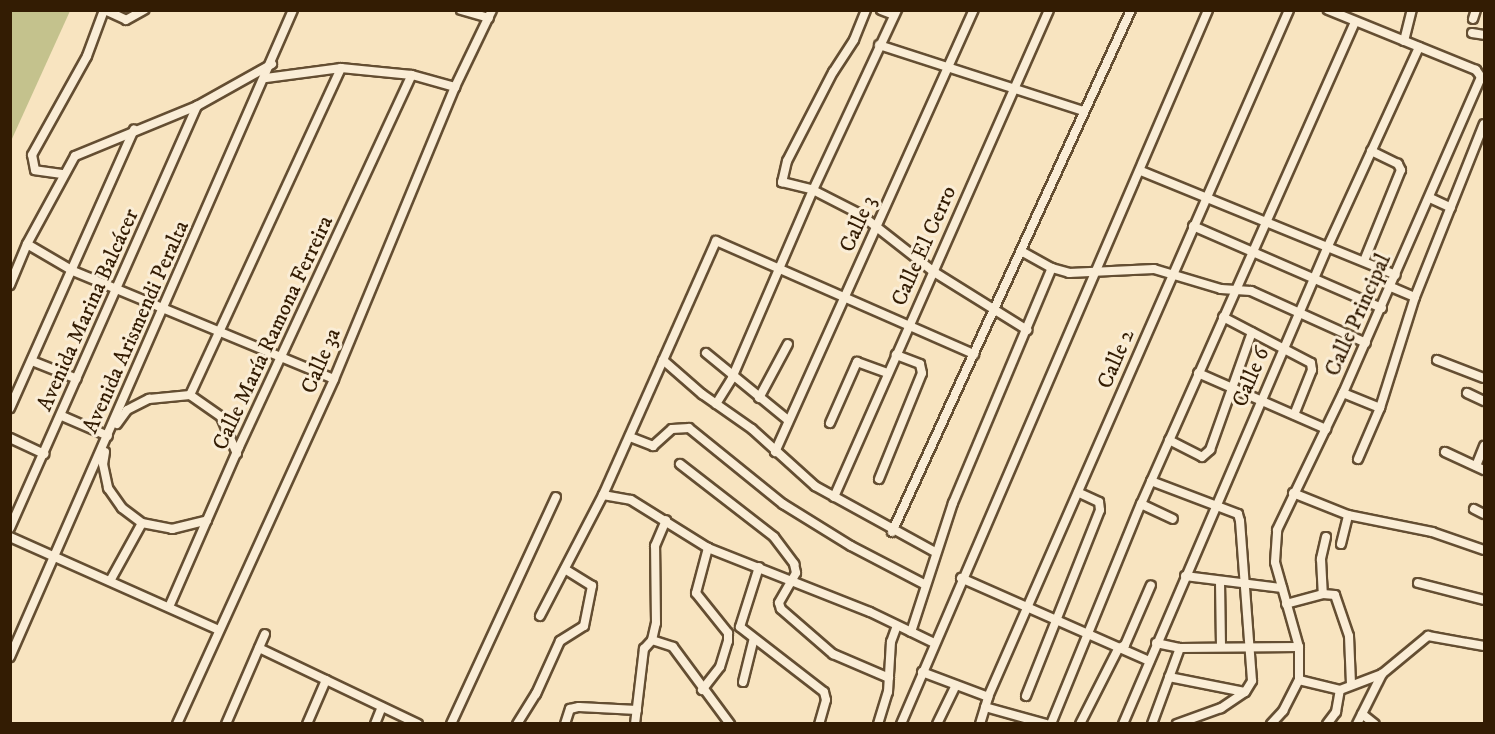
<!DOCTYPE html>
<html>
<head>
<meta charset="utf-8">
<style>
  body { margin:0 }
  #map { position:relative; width:1495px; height:734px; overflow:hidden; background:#f8e4c0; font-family:"IM FELL DW Pica",serif }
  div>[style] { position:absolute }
  .green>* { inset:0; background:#c4c28d }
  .roads { filter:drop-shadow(2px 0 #644e32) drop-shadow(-2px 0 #644e32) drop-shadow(0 2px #644e32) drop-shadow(0 -2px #644e32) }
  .minor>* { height:8px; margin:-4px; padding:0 4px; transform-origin:4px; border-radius:4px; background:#faedd6 }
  span { translate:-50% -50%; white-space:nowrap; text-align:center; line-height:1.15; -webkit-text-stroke:6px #faedd6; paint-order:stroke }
  .street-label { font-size:22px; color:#331c03 }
  .frame { position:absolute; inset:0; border:12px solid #331c03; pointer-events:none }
</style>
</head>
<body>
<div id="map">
  <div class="green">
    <div style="clip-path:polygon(11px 10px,70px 11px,11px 141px,10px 11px)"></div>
  </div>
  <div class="roads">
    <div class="minor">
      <div style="left:105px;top:10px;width:23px;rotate:25deg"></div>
      <div style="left:126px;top:20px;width:21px;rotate:-29deg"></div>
      <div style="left:461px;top:10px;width:29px;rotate:16deg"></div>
      <div style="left:866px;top:10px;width:32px;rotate:112deg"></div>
      <div style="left:854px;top:40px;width:38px;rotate:123deg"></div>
      <div style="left:833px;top:72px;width:100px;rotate:117.3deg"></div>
      <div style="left:787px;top:161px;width:22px;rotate:103deg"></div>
      <div style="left:782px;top:182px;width:32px;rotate:14deg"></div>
      <div style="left:813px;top:190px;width:53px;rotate:27.1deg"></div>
      <div style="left:860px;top:214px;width:94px;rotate:38.1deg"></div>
      <div style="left:934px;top:272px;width:110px;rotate:31.9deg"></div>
      <div style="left:881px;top:10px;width:14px;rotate:21deg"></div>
      <div style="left:1473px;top:19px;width:9px;rotate:-72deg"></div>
      <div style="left:1472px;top:33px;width:12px;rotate:9deg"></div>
      <div style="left:1404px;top:41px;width:32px;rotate:-76deg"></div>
      <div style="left:879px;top:45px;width:214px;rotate:17.9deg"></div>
      <div style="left:266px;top:78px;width:76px;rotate:-7.6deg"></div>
      <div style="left:341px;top:68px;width:71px;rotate:5.6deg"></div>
      <div style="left:412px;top:75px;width:45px;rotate:15.6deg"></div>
      <div style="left:1141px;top:171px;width:275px;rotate:22.2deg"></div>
      <div style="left:62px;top:174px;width:27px;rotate:-172deg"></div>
      <div style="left:35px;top:170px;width:15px;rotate:-101deg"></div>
      <div style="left:32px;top:155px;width:113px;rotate:-60.9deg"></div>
      <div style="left:87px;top:56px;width:49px;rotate:-69.7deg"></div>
      <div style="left:1430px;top:198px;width:23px;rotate:25deg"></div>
      <div style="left:1193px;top:226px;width:206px;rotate:23.5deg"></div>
      <div style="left:27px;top:244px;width:53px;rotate:30.4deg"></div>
      <div style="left:73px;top:271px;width:282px;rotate:22.5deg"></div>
      <div style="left:1021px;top:251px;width:35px;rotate:29deg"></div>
      <div style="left:1052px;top:268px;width:18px;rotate:16deg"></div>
      <div style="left:1069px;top:273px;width:85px;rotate:-2.7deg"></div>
      <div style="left:1154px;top:269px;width:70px;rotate:16.6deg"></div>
      <div style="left:1221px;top:289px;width:30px;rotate:4deg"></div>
      <div style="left:1251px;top:291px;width:126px;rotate:24.3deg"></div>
      <div style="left:1364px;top:261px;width:98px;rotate:-67.9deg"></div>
      <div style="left:1401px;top:170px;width:7px;rotate:-117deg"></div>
      <div style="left:1398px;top:164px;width:30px;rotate:-154deg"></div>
      <div style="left:10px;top:285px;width:44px;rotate:-67.5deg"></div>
      <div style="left:27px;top:244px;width:100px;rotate:-61.4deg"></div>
      <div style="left:75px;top:156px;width:132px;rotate:-22.3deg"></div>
      <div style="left:197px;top:106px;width:86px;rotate:-29.2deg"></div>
      <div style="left:1391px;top:287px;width:26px;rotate:23deg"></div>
      <div style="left:1223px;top:317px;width:99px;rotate:27.6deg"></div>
      <div style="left:1311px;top:363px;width:7px;rotate:82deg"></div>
      <div style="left:1312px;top:370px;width:48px;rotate:111.8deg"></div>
      <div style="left:706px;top:353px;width:106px;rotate:39.3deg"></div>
      <div style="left:663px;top:360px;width:52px;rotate:41.1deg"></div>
      <div style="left:702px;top:394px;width:61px;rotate:35deg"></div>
      <div style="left:752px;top:429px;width:85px;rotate:42.1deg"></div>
      <div style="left:815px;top:486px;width:137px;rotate:28.8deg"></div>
      <div style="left:1437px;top:360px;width:50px;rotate:21deg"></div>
      <div style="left:32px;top:361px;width:48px;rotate:21.8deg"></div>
      <div style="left:1198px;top:373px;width:140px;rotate:23.6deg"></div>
      <div style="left:1343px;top:393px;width:40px;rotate:22deg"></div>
      <div style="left:1467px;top:393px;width:19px;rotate:25deg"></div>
      <div style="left:190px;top:395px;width:360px;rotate:-65.2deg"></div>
      <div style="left:759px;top:398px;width:61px;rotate:-61.8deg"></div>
      <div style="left:716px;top:404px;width:31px;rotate:-58deg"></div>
      <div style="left:732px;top:378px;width:205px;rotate:-66.7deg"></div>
      <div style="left:813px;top:190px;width:199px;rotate:-65deg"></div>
      <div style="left:10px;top:408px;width:305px;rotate:-66deg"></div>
      <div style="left:62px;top:416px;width:50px;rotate:23.5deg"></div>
      <div style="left:830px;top:423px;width:67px;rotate:-66.1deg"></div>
      <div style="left:857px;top:362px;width:33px;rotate:20deg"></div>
      <div style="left:117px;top:424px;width:17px;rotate:-54deg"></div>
      <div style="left:127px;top:410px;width:25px;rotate:-27deg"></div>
      <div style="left:149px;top:399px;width:41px;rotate:-5.6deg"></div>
      <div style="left:190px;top:395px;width:38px;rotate:35deg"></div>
      <div style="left:221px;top:417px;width:40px;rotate:66.6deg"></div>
      <div style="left:630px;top:437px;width:25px;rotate:21deg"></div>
      <div style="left:653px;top:446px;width:25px;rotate:-42deg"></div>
      <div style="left:672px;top:429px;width:17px;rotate:-3deg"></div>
      <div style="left:689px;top:428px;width:121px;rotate:39deg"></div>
      <div style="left:783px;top:504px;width:80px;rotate:31.7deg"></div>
      <div style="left:851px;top:546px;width:82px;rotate:27.5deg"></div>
      <div style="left:10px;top:438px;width:38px;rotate:25deg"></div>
      <div style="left:1169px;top:440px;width:37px;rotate:27deg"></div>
      <div style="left:1202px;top:457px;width:11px;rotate:-41deg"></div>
      <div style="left:1210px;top:450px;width:125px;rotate:-70.4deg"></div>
      <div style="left:105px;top:452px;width:12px;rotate:99deg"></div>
      <div style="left:103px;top:464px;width:25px;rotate:78deg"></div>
      <div style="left:108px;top:488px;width:24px;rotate:55deg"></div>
      <div style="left:122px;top:508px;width:25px;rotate:37deg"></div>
      <div style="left:142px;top:523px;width:31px;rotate:11deg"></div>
      <div style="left:172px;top:529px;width:36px;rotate:-14deg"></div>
      <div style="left:775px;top:452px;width:485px;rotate:-65.8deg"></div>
      <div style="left:1445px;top:452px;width:43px;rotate:24.8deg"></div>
      <div style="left:1358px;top:459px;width:56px;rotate:-66.7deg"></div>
      <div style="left:1380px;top:408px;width:116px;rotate:-72.5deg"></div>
      <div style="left:1415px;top:297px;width:186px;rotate:-68.3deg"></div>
      <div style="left:680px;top:464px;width:119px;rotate:37.8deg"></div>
      <div style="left:774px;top:537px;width:34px;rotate:53deg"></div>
      <div style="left:794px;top:564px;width:9px;rotate:77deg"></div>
      <div style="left:796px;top:573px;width:34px;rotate:120deg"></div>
      <div style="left:779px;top:603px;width:6px;rotate:72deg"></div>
      <div style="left:781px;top:609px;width:69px;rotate:40.9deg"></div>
      <div style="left:833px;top:654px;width:61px;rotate:23.2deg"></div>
      <div style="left:1476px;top:466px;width:22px;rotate:-68deg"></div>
      <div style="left:879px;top:479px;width:114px;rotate:-67.9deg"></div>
      <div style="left:922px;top:373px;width:9px;rotate:-103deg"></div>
      <div style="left:920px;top:364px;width:26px;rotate:-159deg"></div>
      <div style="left:1151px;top:481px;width:93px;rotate:20.8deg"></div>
      <div style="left:1238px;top:514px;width:7px;rotate:74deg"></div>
      <div style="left:1240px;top:521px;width:160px;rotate:85.7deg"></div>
      <div style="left:1252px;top:681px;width:13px;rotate:122deg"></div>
      <div style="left:1245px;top:692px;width:29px;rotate:146deg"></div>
      <div style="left:1221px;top:708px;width:47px;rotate:160deg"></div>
      <div style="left:1293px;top:493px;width:59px;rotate:21.8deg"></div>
      <div style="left:1348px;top:515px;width:86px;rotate:11.4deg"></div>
      <div style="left:1432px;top:532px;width:55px;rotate:19.1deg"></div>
      <div style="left:603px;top:495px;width:28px;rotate:10deg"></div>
      <div style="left:631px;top:500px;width:91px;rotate:31.9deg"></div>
      <div style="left:708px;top:548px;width:174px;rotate:21.6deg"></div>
      <div style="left:870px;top:612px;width:71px;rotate:25.8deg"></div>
      <div style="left:834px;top:497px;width:532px;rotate:-66.18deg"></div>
      <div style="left:1141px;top:504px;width:35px;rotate:25deg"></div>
      <div style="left:1474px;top:509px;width:11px;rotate:27deg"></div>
      <div style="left:10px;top:528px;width:462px;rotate:-66.1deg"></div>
      <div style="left:892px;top:532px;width:574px;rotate:-65.4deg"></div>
      <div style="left:10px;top:537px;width:227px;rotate:24deg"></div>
      <div style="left:1326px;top:537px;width:23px;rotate:103deg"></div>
      <div style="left:1321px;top:559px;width:35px;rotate:87deg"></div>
      <div style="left:1323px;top:594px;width:12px;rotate:5deg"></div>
      <div style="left:1335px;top:595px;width:43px;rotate:71.1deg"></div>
      <div style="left:1349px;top:636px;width:48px;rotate:87.6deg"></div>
      <div style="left:1341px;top:544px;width:30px;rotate:-76deg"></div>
      <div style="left:759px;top:567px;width:63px;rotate:107.6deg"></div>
      <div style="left:740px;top:627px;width:106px;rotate:37.7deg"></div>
      <div style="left:824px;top:692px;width:8px;rotate:76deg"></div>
      <div style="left:826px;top:700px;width:25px;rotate:106deg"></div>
      <div style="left:1185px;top:576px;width:98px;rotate:7.1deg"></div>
      <div style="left:961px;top:578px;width:206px;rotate:23.8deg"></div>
      <div style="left:110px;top:581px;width:66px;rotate:-61.1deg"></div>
      <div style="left:1220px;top:582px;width:65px;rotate:89.1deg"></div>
      <div style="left:1418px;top:583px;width:68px;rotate:14.4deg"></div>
      <div style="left:1286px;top:604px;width:38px;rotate:-15deg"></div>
      <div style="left:169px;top:607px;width:175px;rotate:-66.4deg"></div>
      <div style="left:239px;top:447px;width:410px;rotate:-65.1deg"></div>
      <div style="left:540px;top:616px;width:136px;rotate:-62.5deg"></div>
      <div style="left:603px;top:495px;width:278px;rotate:-66deg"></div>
      <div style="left:716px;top:241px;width:282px;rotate:23.7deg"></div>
      <div style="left:911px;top:632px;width:136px;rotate:-72deg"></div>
      <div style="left:953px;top:503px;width:255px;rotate:-67.2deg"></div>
      <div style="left:652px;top:640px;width:22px;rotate:18deg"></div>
      <div style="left:673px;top:647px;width:96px;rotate:53.5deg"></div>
      <div style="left:1156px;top:643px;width:25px;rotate:12deg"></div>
      <div style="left:1180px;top:648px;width:119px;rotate:-0.5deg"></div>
      <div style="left:259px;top:648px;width:176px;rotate:25.5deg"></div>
      <div style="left:10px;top:657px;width:706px;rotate:-66.38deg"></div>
      <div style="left:922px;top:672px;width:71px;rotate:20.7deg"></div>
      <div style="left:1169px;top:677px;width:77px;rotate:11.2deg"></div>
      <div style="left:1299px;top:680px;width:42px;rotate:13.7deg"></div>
      <div style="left:1340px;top:690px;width:45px;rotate:-20.9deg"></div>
      <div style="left:1382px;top:674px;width:60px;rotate:-39.6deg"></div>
      <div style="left:1428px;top:636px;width:57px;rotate:10.1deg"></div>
      <div style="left:743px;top:682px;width:45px;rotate:-76deg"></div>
      <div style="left:702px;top:690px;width:29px;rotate:-52deg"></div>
      <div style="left:720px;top:667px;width:27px;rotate:-73deg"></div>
      <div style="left:728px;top:641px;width:8px;rotate:-90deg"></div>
      <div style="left:728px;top:633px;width:51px;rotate:-128.7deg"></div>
      <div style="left:696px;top:593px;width:47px;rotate:-75.1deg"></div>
      <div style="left:1026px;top:696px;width:200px;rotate:-68.3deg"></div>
      <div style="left:1100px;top:510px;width:8px;rotate:-97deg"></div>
      <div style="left:1099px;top:502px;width:23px;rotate:-155deg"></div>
      <div style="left:985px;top:707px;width:63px;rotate:15.6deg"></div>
      <div style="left:1362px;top:714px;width:16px;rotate:38deg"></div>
      <div style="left:177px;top:724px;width:379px;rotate:-65.5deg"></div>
      <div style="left:334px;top:379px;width:316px;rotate:-67.5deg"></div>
      <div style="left:455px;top:87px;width:85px;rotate:-64.3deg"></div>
      <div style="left:226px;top:724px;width:98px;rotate:-66.6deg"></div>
      <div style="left:307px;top:724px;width:48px;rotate:-66.6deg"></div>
      <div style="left:375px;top:724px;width:18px;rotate:-68deg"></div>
      <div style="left:451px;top:724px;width:250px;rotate:-65.2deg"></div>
      <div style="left:517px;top:724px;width:36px;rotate:-58deg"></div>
      <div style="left:536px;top:694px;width:58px;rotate:-65.6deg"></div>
      <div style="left:560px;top:641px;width:28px;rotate:-32deg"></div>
      <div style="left:584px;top:626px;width:41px;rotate:-78.7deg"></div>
      <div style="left:592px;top:586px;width:32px;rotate:-148deg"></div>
      <div style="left:565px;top:724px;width:16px;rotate:-72deg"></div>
      <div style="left:570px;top:709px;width:9px;rotate:-13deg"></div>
      <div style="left:579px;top:707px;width:58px;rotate:3deg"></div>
      <div style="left:635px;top:724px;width:76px;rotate:-83.2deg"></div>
      <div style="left:644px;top:649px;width:12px;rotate:-48deg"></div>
      <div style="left:652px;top:640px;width:17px;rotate:-77deg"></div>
      <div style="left:656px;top:623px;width:77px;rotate:-90.7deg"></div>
      <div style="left:655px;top:546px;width:28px;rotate:-67deg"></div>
      <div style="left:878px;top:724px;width:34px;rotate:-73deg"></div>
      <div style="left:888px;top:692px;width:50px;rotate:-86.6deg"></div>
      <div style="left:891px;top:642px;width:15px;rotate:-70deg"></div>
      <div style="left:901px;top:724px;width:777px;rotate:-66.73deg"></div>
      <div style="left:937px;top:724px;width:43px;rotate:-64deg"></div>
      <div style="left:980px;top:724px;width:28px;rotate:-73deg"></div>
      <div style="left:988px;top:697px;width:750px;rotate:-66.34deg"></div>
      <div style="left:1051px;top:724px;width:238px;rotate:-67.8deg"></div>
      <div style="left:1141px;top:504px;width:527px;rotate:-66.06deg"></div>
      <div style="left:1080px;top:724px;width:84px;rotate:-63.1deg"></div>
      <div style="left:1118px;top:649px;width:8px;rotate:-30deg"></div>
      <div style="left:1125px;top:645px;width:65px;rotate:-66.6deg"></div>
      <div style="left:1123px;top:724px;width:520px;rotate:-66.79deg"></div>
      <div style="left:1328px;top:246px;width:219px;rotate:-65.4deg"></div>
      <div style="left:1152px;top:724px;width:81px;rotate:-69.8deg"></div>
      <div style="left:1271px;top:724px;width:18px;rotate:-47deg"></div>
      <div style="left:1283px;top:711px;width:35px;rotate:-63deg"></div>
      <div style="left:1299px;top:680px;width:33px;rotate:-90deg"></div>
      <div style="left:1299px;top:647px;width:88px;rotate:-105.8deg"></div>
      <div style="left:1275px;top:562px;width:32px;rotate:-86deg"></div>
      <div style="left:1277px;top:530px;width:152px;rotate:-64.3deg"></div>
      <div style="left:1343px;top:393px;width:345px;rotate:-66.4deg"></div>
      <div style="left:1481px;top:77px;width:9px;rotate:-126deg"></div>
      <div style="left:1476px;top:70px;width:160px;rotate:-157.9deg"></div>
      <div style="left:1327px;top:724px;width:15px;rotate:-53deg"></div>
      <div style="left:1336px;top:712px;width:22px;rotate:-80deg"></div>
      <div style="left:1357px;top:724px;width:56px;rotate:-63.4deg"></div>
    </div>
  </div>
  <div class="street-label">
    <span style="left:858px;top:224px;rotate:-66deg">Calle 3</span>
    <span style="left:924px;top:246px;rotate:-66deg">Calle El Cerro</span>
    <span style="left:88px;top:310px;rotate:-66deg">Avenida Marina Balcácer</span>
    <span style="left:1358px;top:315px;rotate:-66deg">Calle Principal</span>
    <span style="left:136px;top:327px;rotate:-66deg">Avenida Arismendi Peralta</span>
    <span style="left:273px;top:333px;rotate:-65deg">Calle María Ramona Ferreira</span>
    <span style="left:1116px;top:359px;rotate:-67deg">Calle 2</span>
    <span style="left:321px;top:361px;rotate:-67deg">Calle 3a</span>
    <span style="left:1251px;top:377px;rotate:-67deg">Calle 6</span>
  </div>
  <div class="frame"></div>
</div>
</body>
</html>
